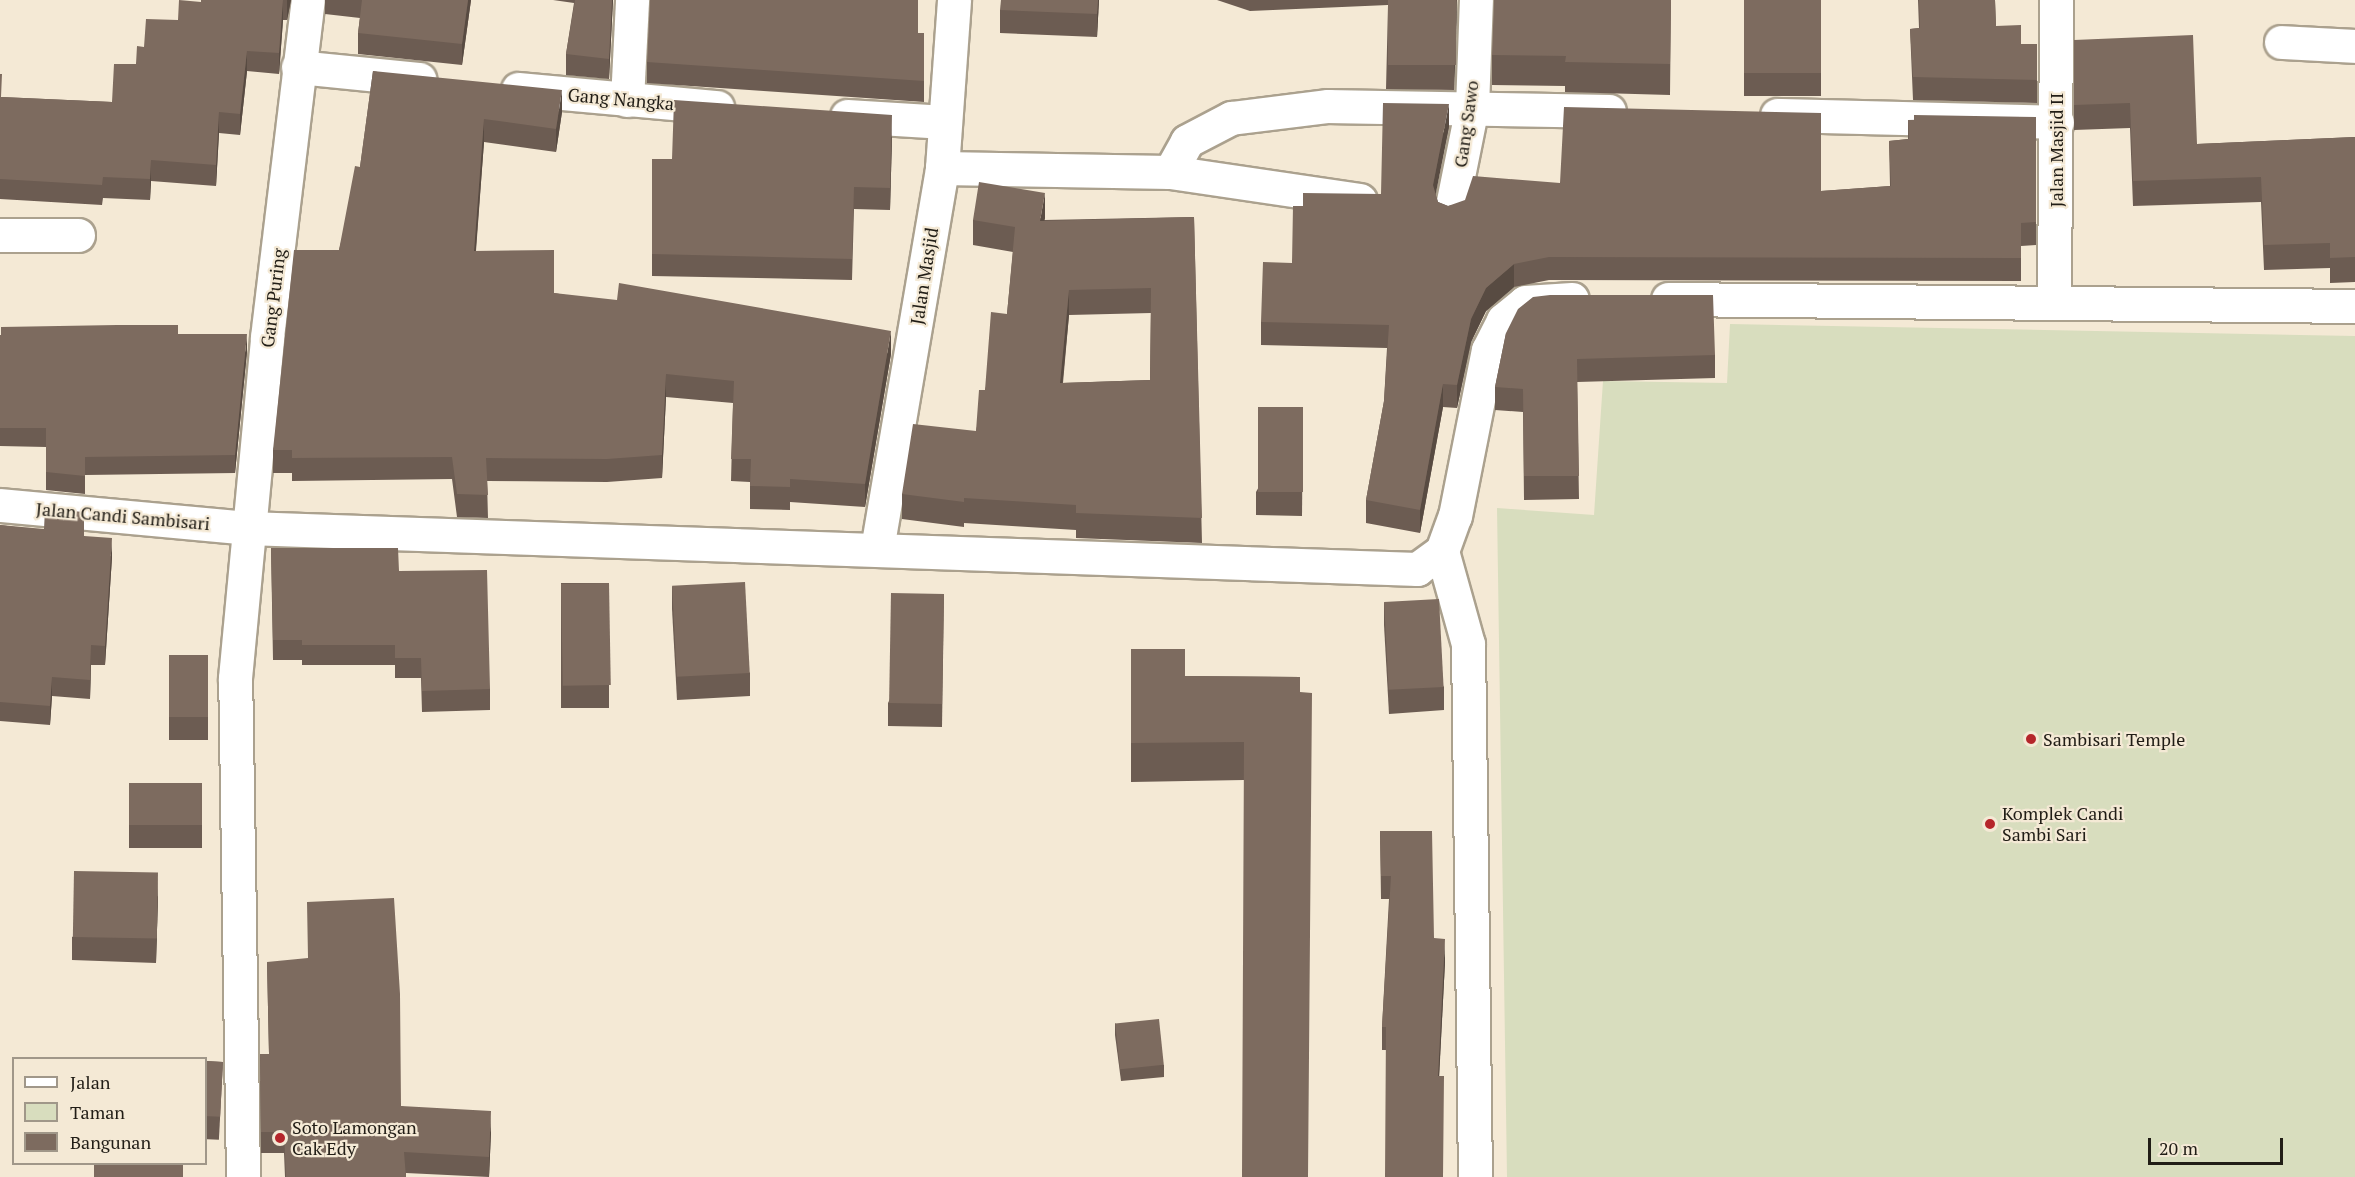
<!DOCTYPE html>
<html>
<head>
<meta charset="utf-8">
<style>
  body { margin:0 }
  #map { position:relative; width:2355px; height:1177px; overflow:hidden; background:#f4e9d5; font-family:"PT Serif",serif }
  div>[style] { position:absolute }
  .green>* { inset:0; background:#d8ddbe }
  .roads { filter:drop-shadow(2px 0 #aba18e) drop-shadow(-2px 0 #aba18e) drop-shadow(0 2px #aba18e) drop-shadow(0 -2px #aba18e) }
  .minor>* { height:33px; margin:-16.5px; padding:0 16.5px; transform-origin:16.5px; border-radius:16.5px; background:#fff }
  .wall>* { inset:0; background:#6c5c52; transform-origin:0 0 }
  .shaded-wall>* { inset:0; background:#584b42 }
  .building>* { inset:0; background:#7d6b5f; transform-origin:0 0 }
  .dots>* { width:16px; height:16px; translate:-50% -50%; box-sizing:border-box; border:3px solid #f4e9d5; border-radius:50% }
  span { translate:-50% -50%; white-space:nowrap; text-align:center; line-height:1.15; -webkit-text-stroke:4.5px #f4e9d5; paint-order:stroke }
  .street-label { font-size:18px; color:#211d16 }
  .poi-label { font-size:18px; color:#211d16 }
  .left { translate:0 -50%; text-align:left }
  .legend { position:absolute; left:12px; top:1057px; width:195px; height:108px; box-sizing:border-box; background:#f4e9d5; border:2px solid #a09789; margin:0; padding:8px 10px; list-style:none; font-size:18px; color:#211d16 }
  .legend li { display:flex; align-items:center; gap:12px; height:30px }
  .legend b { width:30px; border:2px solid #a09789 }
  .scale { position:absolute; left:2148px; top:1138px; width:135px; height:27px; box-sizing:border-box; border:3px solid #211d16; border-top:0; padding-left:8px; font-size:18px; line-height:21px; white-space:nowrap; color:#211d16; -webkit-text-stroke:4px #f4e9d5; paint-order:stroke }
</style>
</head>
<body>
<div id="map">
  <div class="green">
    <div style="clip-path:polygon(1730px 324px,2355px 336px,2355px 1177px,1507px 1177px,1497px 508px,1594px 515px,1603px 381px,1727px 383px)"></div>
  </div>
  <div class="roads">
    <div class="minor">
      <div style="left:2281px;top:42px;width:74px;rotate:3.1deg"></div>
      <div style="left:298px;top:67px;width:122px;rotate:5.7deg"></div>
      <div style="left:518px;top:89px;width:200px;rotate:5.2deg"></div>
      <div style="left:627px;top:100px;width:100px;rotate:-87.1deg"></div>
      <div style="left:1777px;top:115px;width:280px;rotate:1.4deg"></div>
      <div style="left:847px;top:116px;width:98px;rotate:3.5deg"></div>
      <div style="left:942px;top:168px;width:228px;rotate:1deg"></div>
      <div style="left:1170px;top:172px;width:192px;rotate:8.4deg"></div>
      <div style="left:1170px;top:172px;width:35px;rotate:-61deg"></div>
      <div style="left:1187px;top:141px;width:50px;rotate:-27.6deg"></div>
      <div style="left:1231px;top:118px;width:98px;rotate:-7.1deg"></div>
      <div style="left:1328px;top:106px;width:281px;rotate:1deg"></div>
      <div style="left:1451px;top:211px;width:106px;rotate:-78.6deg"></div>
      <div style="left:1472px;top:107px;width:107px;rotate:-87.9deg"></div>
      <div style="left:0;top:235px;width:78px"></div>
      <div style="left:1668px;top:299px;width:687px;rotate:0.58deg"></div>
      <div style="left:2054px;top:300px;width:300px;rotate:-89.6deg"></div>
      <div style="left:0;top:505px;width:248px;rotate:5.3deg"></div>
      <div style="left:247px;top:528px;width:1171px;rotate:2.01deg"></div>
      <div style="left:1417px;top:569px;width:31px;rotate:-36deg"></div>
      <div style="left:1442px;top:551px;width:37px;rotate:-70deg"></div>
      <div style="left:1455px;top:516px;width:169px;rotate:-78.8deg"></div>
      <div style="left:1488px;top:350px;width:34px;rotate:-63deg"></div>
      <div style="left:1503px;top:320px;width:28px;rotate:-39deg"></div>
      <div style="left:1525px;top:302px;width:47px;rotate:-3.7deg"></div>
      <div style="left:877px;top:549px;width:387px;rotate:-80.3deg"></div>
      <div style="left:942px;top:168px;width:168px;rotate:-85.9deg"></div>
      <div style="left:1442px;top:551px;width:97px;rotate:74.4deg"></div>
      <div style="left:1468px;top:644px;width:533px;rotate:89.25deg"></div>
      <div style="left:243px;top:1177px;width:499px;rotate:-90.9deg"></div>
      <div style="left:235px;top:678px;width:342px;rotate:-84.6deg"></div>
      <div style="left:267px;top:337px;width:339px;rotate:-83.1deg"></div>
    </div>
  </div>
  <div class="wall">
    <div style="clip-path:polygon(201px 0,291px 0,287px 20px,283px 20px,279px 74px,247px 71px,240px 135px,219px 133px,216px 186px,151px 181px,150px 200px,103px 198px,102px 205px,0 199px,0 74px,1px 97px,112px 102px,136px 64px,144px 47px,201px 2px)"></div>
    <div style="clip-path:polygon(325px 0,471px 0,462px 65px,358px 54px,358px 33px,360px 18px,325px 14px)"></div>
    <div style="clip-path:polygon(553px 0,613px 0,609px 79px,566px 75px,566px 54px,574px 3px)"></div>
    <div style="clip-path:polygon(1099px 0,1097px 37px,1000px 33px,1000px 10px)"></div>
    <div style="clip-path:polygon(1217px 0,1457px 0,1454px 90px,1386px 89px,1388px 5px,1250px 11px)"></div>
    <div style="clip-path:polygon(1671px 0,1670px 95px,1565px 92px,1565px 86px,1492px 85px,1492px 55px)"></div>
    <div style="left:1744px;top:0;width:77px;height:96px"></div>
    <div style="clip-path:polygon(1918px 0,1995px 0,1996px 26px,2021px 44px,2037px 44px,2037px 103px,1913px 100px,1910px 29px,1919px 28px)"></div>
    <div style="clip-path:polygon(918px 33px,924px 33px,924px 102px,647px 83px,647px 62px)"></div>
    <div style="clip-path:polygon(2074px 40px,2197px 144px,2355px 137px,2355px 282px,2330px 283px,2330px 268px,2264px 270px,2261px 202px,2133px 206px,2130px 128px,2074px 130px)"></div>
    <div style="clip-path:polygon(373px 71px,562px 112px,556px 152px,484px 142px,476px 251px,554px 293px,891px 354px,865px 507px,790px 502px,790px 510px,750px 509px,750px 482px,731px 481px,733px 403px,666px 397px,662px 478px,607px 482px,487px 481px,488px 518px,457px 517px,452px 479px,292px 481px,292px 473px,273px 473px,273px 450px,339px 250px,360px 167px)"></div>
    <div style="clip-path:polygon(2036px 117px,2036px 245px,2021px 246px,2021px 281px,1549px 280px,1514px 287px,1486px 311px,1471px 342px,1457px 408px,1443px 407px,1420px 533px,1366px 523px,1366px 500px,1384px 401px,1387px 348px,1261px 345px,1261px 322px,1292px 263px,1303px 206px,1381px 194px,1449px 127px,1435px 193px,1438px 202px,1448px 206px,1560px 183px,1821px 191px,1890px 186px,1889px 141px,1908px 139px,1908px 120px)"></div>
    <div style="clip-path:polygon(892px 137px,890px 210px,854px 209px,852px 280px,652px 276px,652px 159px,672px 159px)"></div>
    <div style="clip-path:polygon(evenodd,1194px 217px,1202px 543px,1076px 538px,1076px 530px,964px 523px,964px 527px,902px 519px,902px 494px,976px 431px,985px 390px,1007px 314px,1013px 252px,973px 245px,973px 220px,1045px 218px,1044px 220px,1194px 217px,1151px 313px,1150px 380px,1063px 383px,1069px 315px,1151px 313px)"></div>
    <div style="clip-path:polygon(1506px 333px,1715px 355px,1715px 378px,1577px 382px,1579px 499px,1524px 500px,1523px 412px,1495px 410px,1495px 387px)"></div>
    <div style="clip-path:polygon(178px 334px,247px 352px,235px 473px,85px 475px,85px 494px,46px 490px,46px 447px,0 446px,0 335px)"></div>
    <div style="clip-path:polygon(1303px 407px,1302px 516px,1256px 515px,1256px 492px)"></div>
    <div style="clip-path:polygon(0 525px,84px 536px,112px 557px,105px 665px,91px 665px,90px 699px,52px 696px,50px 725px,0 721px)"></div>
    <div style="clip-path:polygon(271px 548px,399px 571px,490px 689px,490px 710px,422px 712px,421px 678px,395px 678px,395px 665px,302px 665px,302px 660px,273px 660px)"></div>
    <div style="left:609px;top:583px;width:125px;height:48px;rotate:90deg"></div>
    <div style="clip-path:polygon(672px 586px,750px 673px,750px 696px,677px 700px,672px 609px)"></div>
    <div style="clip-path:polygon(944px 594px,942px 727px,888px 726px,888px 703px)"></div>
    <div style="clip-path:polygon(1384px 602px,1444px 687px,1444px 710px,1389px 714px,1384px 625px)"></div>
    <div style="clip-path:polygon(1131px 649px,1185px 676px,1300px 677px,1244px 780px,1131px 782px)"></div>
    <div style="left:208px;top:655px;width:85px;height:39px;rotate:90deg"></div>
    <div style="left:129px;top:783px;width:73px;height:65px"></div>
    <div style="clip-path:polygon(1380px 831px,1434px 938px,1445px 962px,1439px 1076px,1443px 1177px,1386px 1050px,1382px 1050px,1382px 1027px,1389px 899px,1381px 899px)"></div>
    <div style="clip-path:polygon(158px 896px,156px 963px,72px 960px,72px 937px)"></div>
    <div style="clip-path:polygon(267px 962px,401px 1106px,491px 1132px,489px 1177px,406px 1173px,406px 1177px,285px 1177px,284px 1153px,261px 1153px,260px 1054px,269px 1054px)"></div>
    <div style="clip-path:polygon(1115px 1023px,1164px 1065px,1164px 1077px,1121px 1081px,1115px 1035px)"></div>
    <div style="left:206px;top:1061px;width:17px;height:78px;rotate:3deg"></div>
  </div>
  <div class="shaded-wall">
    <div style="clip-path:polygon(283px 0,283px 20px,279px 74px,279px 53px)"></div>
    <div style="clip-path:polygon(287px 0,291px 0,287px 20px)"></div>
    <div style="clip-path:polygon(468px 0,471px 0,462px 65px,462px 44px)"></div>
    <div style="clip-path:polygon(612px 0,613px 0,609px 79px,609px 59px)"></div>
    <div style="clip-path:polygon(1098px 0,1099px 0,1097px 37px,1097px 14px)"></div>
    <div style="clip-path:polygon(1457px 0,1457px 13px,1454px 90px,1454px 67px)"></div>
    <div style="clip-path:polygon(247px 51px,247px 71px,240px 135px,240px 114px)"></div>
    <div style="clip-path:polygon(562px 90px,562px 112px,556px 152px,556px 129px)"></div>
    <div style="clip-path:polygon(1449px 104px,1449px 127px,1433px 208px,1433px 185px)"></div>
    <div style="clip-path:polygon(219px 112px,219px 133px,216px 186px,216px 165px)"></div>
    <div style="clip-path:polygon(892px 115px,892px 137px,890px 210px,890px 188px)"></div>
    <div style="clip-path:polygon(484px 119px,484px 142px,474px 273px,474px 251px)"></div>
    <div style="clip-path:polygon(151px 160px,151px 181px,150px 200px,150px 179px)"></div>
    <div style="clip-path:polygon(1045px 193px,1045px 218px,1040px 246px,1040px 221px)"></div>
    <div style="clip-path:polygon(1514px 264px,1514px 287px,1486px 311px,1471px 342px,1457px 408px,1457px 385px,1471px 319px,1486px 288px)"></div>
    <div style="clip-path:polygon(1069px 290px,1069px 315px,1060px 408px,1060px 383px)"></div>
    <div style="clip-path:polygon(891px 331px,891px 354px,865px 507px,865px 484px)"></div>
    <div style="clip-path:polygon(247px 334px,247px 352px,235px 473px,235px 455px)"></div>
    <div style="clip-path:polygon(666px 374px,666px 397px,662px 478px,662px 455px)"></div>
    <div style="clip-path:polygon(1443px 384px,1443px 407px,1420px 533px,1420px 510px)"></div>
    <div style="clip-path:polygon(112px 538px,112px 557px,105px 665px,105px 646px)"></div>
    <div style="clip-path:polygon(91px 645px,91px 665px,90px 699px,90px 680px)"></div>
    <div style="clip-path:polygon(52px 677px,52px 696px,50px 725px,50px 706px)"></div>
    <div style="clip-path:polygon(158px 873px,158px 896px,156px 963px,156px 940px)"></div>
    <div style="clip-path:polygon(1445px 939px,1445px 962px,1438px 1099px,1438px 1076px)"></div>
    <div style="clip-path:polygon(491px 1111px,491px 1132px,489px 1177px,489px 1157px)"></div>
  </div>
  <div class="building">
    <div style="clip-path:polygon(179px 0,201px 2px,201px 0,283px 0,279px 53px,247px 51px,240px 114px,219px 112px,216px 165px,151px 160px,150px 179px,103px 177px,102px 185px,0 179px,0 74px,2px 74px,1px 97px,112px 102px,114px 64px,136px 64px,137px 46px,144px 47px,146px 19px,178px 20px)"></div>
    <div style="clip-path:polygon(362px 0,468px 0,462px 44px,358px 33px)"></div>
    <div style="clip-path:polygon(575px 0,612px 0,609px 59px,566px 54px)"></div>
    <div style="clip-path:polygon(650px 0,918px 0,918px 33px,924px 33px,924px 81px,647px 62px)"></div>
    <div style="clip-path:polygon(1001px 0,1098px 0,1097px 14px,1000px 10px)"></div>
    <div style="left:1388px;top:0;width:68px;height:65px"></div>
    <div style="clip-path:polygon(1494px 0,1671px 0,1670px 64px,1565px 62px,1566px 56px,1492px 55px)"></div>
    <div style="left:1744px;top:0;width:77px;height:73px"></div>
    <div style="clip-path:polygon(1919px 0,1995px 0,1996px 26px,2021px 25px,2021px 44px,2037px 44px,2037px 80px,1913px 77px,1910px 29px,1920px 28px)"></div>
    <div style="clip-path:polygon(2193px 35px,2197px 144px,2355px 137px,2355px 257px,2330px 258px,2330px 243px,2264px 245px,2261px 177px,2133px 181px,2130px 103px,2074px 105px,2074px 40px)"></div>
    <div style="clip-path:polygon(373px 71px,562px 90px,556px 129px,484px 119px,474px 251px,554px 250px,554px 293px,617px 300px,619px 283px,891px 331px,865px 484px,790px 479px,790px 487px,750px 486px,751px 459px,731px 459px,734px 381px,666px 374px,662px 455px,607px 459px,486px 458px,488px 495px,457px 494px,452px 457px,292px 458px,292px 450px,273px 450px,294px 250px,339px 250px,355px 166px,360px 167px)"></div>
    <div style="clip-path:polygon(674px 100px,892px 115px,890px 188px,854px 187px,852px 259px,652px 254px,652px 159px,672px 159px)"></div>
    <div style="clip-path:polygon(1383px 103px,1449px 104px,1433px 185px,1438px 202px,1448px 206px,1465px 200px,1473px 176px,1560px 183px,1564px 107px,1821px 113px,1821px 191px,1891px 186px,1889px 141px,1909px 139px,1908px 120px,1914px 120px,1914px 115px,2036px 117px,2036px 222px,2021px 223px,2021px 258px,1549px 257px,1514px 264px,1486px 288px,1471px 319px,1457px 385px,1443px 384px,1420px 510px,1366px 500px,1384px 401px,1389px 325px,1261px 322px,1263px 262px,1292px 263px,1293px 206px,1303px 206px,1303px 193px,1381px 194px)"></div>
    <div style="clip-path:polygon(evenodd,979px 182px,1045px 193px,1040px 221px,1194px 217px,1202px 518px,1076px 513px,1076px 505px,964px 498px,964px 502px,902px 494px,913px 424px,976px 431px,979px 390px,985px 390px,991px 312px,1007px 314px,1015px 227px,973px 220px,979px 182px,1151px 288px,1150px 380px,1060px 383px,1069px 290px,1151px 288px)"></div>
    <div style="clip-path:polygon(1550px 295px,1713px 295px,1715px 355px,1577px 359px,1579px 476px,1524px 476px,1523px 389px,1495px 387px,1506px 333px,1518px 309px,1533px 297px)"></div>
    <div style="clip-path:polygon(117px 325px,178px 325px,178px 334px,247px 334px,235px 455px,85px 457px,85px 476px,46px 472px,46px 428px,0 428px,0 335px,1px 335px,1px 327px)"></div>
    <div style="left:1258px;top:407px;width:45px;height:85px"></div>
    <div style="clip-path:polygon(45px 509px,84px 512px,84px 536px,112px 538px,105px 646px,91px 645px,90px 680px,52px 677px,50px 706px,0 702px,0 525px,44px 529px)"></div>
    <div style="clip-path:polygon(271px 548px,398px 548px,399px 571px,487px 570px,490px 689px,422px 691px,421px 658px,395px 658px,395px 645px,302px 645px,302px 640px,273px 640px)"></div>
    <div style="left:745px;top:582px;width:91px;height:73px;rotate:87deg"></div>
    <div style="left:609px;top:583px;width:102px;height:48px;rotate:89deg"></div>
    <div style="left:891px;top:593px;width:53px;height:110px;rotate:1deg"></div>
    <div style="left:1439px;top:599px;width:88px;height:55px;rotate:87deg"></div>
    <div style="clip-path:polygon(1131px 649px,1185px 649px,1185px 676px,1300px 677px,1300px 692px,1312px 693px,1308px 1177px,1242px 1177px,1244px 742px,1131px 743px)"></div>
    <div style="left:208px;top:655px;width:62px;height:39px;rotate:90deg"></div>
    <div style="left:129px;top:783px;width:73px;height:42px"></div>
    <div style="clip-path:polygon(1380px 831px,1432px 831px,1434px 938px,1445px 939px,1438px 1076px,1444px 1076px,1443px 1177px,1385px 1177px,1386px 1027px,1382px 1027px,1391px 876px,1381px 876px)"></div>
    <div style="left:74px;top:871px;width:84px;height:66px;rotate:1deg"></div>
    <div style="clip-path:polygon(394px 898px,400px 994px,401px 1106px,491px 1111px,489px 1157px,404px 1152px,406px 1177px,286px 1177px,284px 1132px,261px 1132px,260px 1054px,269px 1054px,267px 962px,308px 958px,307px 902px)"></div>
    <div style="left:1159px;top:1019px;width:46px;height:44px;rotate:84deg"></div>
    <div style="left:206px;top:1061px;width:17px;height:55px;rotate:3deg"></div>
    <div style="left:94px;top:1164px;width:89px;height:13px"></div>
  </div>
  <div class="dots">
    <div style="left:2031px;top:739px;background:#b5252a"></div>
    <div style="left:1990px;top:824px;background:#b5252a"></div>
    <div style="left:280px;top:1138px;background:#b5252a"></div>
  </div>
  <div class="street-label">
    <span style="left:621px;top:99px;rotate:5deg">Gang Nangka</span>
    <span style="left:1466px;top:124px;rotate:-82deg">Gang Sawo</span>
    <span style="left:2056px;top:150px;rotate:-90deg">Jalan Masjid II</span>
    <span style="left:924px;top:276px;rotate:-81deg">Jalan Masjid</span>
    <span style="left:273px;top:298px;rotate:-83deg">Gang Puring</span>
    <span style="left:123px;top:516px;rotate:5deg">Jalan Candi Sambisari</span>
  </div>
  <div class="poi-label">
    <span class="left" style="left:2043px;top:739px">Sambisari Temple</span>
    <span class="left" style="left:2002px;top:824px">Komplek Candi<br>Sambi Sari</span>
    <span class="left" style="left:292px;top:1138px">Soto Lamongan<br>Cak Edy</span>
  </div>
  <ul class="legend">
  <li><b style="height:8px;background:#fff"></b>Jalan</li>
  <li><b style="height:16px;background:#d8ddbe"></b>Taman</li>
  <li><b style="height:16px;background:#7d6b5f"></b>Bangunan</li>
  </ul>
  <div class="scale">20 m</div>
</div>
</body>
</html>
